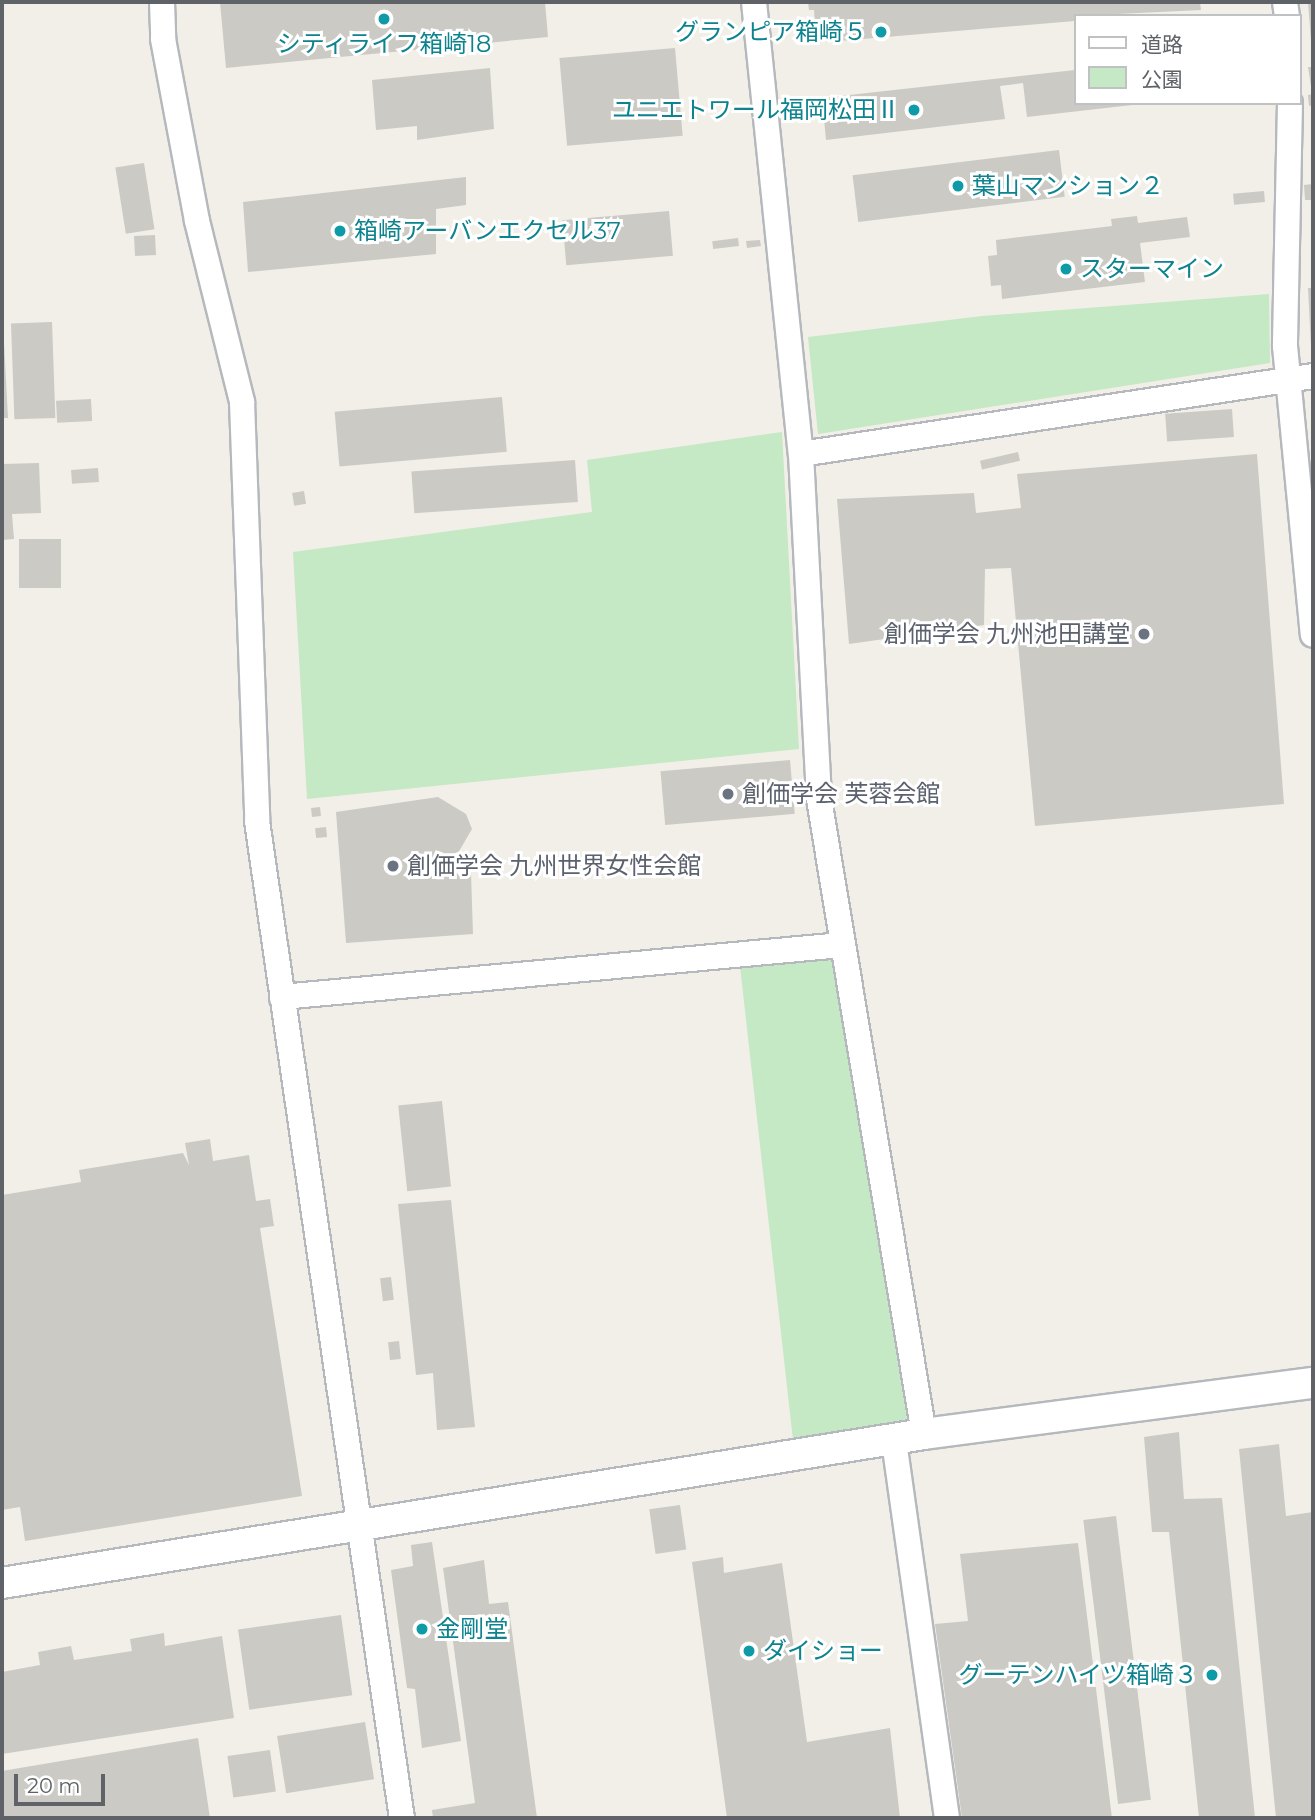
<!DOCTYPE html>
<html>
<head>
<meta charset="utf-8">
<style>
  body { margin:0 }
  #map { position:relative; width:1315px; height:1820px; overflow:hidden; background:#f1efe8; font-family:Montserrat,"Noto Sans JP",sans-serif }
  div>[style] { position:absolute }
  .green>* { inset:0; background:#c5e8c5 }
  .building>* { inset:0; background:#cccac5; transform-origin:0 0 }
  .roads { filter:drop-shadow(2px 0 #b5b8bc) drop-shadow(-2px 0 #b5b8bc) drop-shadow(0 2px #b5b8bc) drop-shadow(0 -2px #b5b8bc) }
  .minor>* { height:24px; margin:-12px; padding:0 12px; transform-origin:12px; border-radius:12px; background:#fff }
  .tertiary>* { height:30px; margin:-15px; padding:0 15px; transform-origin:15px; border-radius:15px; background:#fff }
  .dots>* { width:19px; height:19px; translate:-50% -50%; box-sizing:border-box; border:4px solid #fff; border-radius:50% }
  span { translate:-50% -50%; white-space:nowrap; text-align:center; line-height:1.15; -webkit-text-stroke:6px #fff; paint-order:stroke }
  .culture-label { font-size:24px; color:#0d838f }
  .right { translate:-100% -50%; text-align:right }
  .left { translate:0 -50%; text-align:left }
  .worship-label { font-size:24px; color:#5b616d }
  .frame { position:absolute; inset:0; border:4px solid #5f6368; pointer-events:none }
  .legend { position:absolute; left:1074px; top:14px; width:228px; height:91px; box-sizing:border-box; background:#fff; border:2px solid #bfc1c3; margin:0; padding:9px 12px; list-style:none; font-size:21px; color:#5f6368 }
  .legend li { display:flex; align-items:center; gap:14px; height:35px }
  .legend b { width:35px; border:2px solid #bfc1c3 }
  .scale { position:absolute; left:14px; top:1774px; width:91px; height:32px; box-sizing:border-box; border:4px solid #5f6368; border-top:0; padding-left:9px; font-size:21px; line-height:24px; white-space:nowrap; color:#5f6368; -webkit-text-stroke:5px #fff; paint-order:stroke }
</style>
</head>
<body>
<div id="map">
  <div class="green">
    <div style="clip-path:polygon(1269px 294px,1270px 363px,818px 434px,808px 337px,982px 316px)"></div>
    <div style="clip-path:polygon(782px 432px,799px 749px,307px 799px,293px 552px,592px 512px,587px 460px)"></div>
    <div style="clip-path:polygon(832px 959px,907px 1419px,793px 1440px,740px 966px)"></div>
  </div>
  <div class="building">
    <div style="clip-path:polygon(220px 2px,545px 2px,548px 37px,226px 68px)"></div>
    <div style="clip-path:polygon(808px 2px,1200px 2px,1201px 10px,1075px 16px,1075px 21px,816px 43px,814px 10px,809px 10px)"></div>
    <div style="clip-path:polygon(1308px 2px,1313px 2px,1313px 41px,1311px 41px)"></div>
    <div style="left:675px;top:48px;width:88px;height:116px;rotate:85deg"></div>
    <div style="clip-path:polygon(1308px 67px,1313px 67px,1313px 93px,1312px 93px)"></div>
    <div style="clip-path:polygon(490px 68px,494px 129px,417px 140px,417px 126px,376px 130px,372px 80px)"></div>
    <div style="clip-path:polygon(1075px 70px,1075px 103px,1132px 105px,1027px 117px,1023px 83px,1000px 86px,1005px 119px,826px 140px,822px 98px)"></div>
    <div style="clip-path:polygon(1313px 94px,1313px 105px,1309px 106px,1308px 95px)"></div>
    <div style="left:1059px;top:150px;width:47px;height:208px;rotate:83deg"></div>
    <div style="left:144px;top:163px;width:67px;height:29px;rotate:81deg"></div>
    <div style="clip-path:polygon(466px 177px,466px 205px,436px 209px,436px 254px,248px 272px,243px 202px)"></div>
    <div style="clip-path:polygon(1313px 184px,1313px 200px,1305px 200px,1304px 185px)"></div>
    <div style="left:1264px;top:191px;width:11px;height:31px;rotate:85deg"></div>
    <div style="left:669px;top:211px;width:45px;height:107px;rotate:85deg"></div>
    <div style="clip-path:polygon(1137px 216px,1138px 223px,1187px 217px,1190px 237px,1140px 243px,1145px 282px,1002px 299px,1001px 285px,991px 286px,988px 256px,997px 255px,996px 240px,1112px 226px,1111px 219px)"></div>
    <div style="left:155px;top:235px;width:20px;height:21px;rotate:87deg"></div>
    <div style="left:738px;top:238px;width:8px;height:26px;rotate:83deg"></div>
    <div style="clip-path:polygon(760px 240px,761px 246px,747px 248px,746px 241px)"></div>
    <div style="clip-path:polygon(1308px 288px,1313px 288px,1311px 346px)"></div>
    <div style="clip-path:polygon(2px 304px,8px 418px,2px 418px)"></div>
    <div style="left:52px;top:322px;width:96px;height:41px;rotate:88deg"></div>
    <div style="left:502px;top:397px;width:55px;height:168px;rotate:85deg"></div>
    <div style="left:91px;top:399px;width:22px;height:35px;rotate:87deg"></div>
    <div style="left:1232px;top:409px;width:28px;height:67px;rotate:86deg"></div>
    <div style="left:1018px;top:452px;width:9px;height:39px;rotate:77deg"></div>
    <div style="clip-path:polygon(1257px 454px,1284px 804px,1035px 826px,1011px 568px,985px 569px,984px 625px,849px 644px,837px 499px,974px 493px,976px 513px,1021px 508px,1017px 474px)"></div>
    <div style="left:575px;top:460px;width:42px;height:164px;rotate:86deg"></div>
    <div style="clip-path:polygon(39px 463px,41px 513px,12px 514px,14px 539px,2px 540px,2px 464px)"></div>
    <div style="left:98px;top:468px;width:14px;height:27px;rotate:86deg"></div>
    <div style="left:304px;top:491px;width:13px;height:12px;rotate:81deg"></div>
    <div style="left:19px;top:539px;width:42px;height:49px"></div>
    <div style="left:790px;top:760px;width:54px;height:130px;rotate:85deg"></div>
    <div style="clip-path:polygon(438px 797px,466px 814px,472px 829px,454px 860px,438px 872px,471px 873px,473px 934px,346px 943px,336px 812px)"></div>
    <div style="left:320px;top:807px;width:9px;height:9px;rotate:84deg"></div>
    <div style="left:326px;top:827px;width:10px;height:11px;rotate:84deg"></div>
    <div style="left:442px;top:1101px;width:86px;height:44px;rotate:84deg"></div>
    <div style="clip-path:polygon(210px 1139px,213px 1161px,249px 1155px,256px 1201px,270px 1199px,274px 1226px,260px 1228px,302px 1496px,25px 1541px,20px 1507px,2px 1510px,2px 1195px,81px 1182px,79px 1170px,183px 1153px,189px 1165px,185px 1143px)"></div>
    <div style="clip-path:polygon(451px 1200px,475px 1427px,437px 1430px,433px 1373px,416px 1375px,398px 1204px)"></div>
    <div style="left:391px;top:1277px;width:23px;height:11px;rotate:83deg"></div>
    <div style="left:399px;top:1341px;width:18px;height:11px;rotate:84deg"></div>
    <div style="clip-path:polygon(1179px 1432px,1184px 1499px,1222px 1498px,1255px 1818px,1199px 1818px,1169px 1532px,1152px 1532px,1144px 1437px)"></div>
    <div style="clip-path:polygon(1279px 1444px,1286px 1516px,1313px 1512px,1313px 1818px,1276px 1818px,1239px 1449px)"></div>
    <div style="left:680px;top:1505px;width:45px;height:31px;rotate:82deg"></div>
    <div style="left:1116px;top:1516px;width:286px;height:33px;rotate:83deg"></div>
    <div style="clip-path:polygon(432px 1542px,461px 1741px,422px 1748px,415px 1689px,407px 1688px,391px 1570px,413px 1566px,411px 1545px)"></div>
    <div style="clip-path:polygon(1078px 1543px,1112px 1818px,962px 1818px,935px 1624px,968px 1621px,960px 1554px)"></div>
    <div style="clip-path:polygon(723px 1557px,724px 1573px,782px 1563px,807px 1742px,890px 1728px,900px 1818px,727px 1818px,692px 1562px)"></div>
    <div style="clip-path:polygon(484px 1560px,489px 1604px,508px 1602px,537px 1818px,433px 1818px,432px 1810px,475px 1803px,443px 1568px)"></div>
    <div style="left:341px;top:1615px;width:81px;height:104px;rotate:82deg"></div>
    <div style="clip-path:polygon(164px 1633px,165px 1646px,222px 1636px,234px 1718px,2px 1754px,2px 1672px,40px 1665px,38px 1652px,71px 1646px,74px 1660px,132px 1651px,130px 1639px)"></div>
    <div style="left:365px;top:1722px;width:58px;height:89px;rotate:81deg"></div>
    <div style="clip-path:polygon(198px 1738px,210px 1818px,2px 1818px,2px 1771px)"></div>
    <div style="left:270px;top:1750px;width:42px;height:43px;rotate:82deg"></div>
  </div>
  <div class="roads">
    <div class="minor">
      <div style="left:162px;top:2px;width:37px;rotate:88deg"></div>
      <div style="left:163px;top:39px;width:185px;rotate:79.4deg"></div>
      <div style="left:197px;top:221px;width:187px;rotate:76deg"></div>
      <div style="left:242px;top:402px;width:419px;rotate:87.9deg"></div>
      <div style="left:257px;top:821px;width:1007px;rotate:81.73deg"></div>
      <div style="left:754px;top:2px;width:454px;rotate:84.1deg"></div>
      <div style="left:801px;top:454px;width:345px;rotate:87deg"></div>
      <div style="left:819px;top:799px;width:644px;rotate:80.61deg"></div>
      <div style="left:1285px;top:2px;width:14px;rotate:82deg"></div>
      <div style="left:1290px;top:103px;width:243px;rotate:91.2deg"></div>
      <div style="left:1285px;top:346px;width:290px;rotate:84.5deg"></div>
      <div style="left:801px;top:454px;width:518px;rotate:-8.66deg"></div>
      <div style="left:282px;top:997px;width:562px;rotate:-5.31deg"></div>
      <div style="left:894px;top:1441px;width:381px;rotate:82deg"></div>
    </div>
    <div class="tertiary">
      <div style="left:2px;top:1583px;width:934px;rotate:-9.18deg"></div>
      <div style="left:924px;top:1434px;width:392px;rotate:-7.5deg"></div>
    </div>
  </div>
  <div class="dots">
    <div style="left:384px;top:19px;background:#0f9aa8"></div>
    <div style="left:881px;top:32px;background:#0f9aa8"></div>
    <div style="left:914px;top:110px;background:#0f9aa8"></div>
    <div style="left:958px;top:186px;background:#0f9aa8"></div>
    <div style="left:340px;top:231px;background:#0f9aa8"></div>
    <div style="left:1066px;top:269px;background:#0f9aa8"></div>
    <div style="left:1144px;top:634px;background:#6b7280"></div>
    <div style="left:728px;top:794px;background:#6b7280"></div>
    <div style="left:393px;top:866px;background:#6b7280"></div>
    <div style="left:422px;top:1629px;background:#0f9aa8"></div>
    <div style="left:749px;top:1651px;background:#0f9aa8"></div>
    <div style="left:1212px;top:1675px;background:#0f9aa8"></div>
  </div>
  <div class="culture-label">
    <span class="right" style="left:867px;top:32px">グランピア箱崎５</span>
    <span style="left:384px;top:44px">シティライフ箱崎18</span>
    <span class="right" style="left:900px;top:110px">ユニエトワール福岡松田Ⅱ</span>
    <span class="left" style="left:972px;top:186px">葉山マンション２</span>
    <span class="left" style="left:354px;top:231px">箱崎アーバンエクセル37</span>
    <span class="left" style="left:1080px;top:269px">スターマイン</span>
    <span class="left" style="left:436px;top:1629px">金剛堂</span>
    <span class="left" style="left:763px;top:1651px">ダイショー</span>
    <span class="right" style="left:1198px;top:1675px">グーテンハイツ箱崎３</span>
  </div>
  <div class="worship-label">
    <span class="right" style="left:1130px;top:634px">創価学会 九州池田講堂</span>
    <span class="left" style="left:742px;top:794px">創価学会 芙蓉会館</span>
    <span class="left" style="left:407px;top:866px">創価学会 九州世界女性会館</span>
  </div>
  <div class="frame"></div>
  <ul class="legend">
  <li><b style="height:9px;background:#fff"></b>道路</li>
  <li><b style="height:19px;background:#c5e8c5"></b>公園</li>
  </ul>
  <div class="scale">20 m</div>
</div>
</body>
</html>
